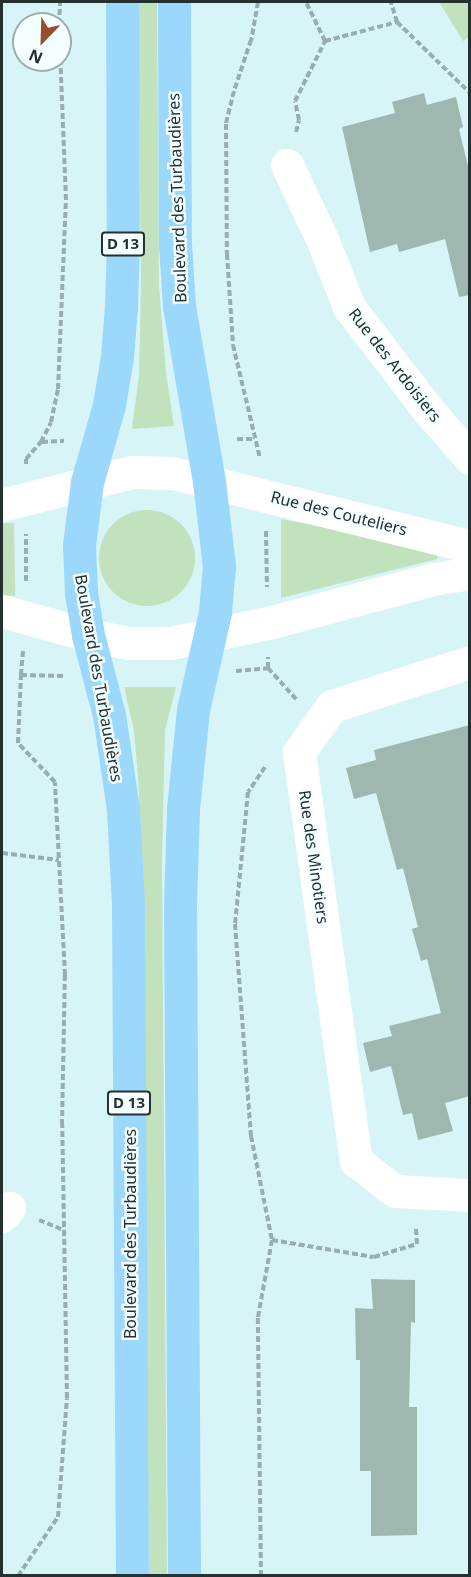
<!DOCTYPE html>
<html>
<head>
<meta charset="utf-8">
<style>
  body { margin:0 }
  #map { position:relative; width:471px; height:1577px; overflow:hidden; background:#d7f4f7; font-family:"Noto Sans",sans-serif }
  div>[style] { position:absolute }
  .green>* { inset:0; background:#c2e2be; transform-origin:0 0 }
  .round { border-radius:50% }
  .building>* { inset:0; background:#9eb8af }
  .path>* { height:4px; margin-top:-2px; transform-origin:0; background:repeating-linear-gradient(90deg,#97adaf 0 6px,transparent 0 9px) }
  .minor>* { height:33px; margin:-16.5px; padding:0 16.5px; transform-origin:16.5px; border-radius:16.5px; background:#fff }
  .major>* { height:33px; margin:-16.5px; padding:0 16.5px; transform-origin:16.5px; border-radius:16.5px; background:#9bd8fb }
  span { translate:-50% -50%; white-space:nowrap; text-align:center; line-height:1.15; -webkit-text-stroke:5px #f2feff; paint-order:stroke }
  .shield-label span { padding:2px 4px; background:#f2feff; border:2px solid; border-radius:4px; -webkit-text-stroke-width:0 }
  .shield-label { font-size:15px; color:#253031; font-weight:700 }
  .street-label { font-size:16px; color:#253031 }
  .frame { position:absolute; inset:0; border:3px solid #253031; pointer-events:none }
  .north { position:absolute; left:12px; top:12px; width:60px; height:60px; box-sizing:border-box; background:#f2feff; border:2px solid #a0acad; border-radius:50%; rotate:203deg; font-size:16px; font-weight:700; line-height:24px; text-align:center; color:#253031 }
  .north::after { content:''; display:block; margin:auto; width:21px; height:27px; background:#964e2a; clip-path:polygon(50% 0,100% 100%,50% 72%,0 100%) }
</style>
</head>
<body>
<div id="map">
  <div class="green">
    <div style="clip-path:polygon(138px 2px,157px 2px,159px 286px,166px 373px,174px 426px,132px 429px,139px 375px,141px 286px)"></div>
    <div style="clip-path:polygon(439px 2px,469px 2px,469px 37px,463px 41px)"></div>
    <div class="round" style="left:99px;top:510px;width:96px;height:96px"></div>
    <div style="clip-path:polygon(281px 519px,439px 550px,437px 559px,281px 598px)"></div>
    <div style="left:14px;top:523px;width:73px;height:12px;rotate:89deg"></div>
    <div style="clip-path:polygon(124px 687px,176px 687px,165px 730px,162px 865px,167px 1576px,149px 1575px,142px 866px,138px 776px,134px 731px)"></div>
  </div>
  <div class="building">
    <div style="clip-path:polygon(424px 93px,427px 105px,456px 97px,463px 127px,459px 129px,470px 174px,470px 295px,459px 297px,445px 239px,399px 252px,397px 244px,370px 252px,342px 127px,395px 113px,392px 102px)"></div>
    <div style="clip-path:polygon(470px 725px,470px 1096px,445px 1103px,453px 1131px,418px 1140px,412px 1113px,403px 1115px,391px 1066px,370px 1072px,363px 1043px,392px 1036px,389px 1026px,441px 1013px,427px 959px,421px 961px,412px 929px,418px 927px,403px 868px,397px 870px,376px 793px,354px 799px,346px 768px,376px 760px,374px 750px)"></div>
    <div style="clip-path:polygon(371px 1279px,415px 1280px,415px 1323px,411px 1322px,409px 1407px,417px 1407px,417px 1535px,371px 1536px,371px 1471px,360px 1471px,360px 1360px,356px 1360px,355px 1308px,373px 1309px)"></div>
  </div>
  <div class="path">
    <div style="left:258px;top:2px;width:39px;rotate:100deg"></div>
    <div style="left:251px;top:40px;width:54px;rotate:108.4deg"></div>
    <div style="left:234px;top:91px;width:34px;rotate:104deg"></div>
    <div style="left:226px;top:124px;width:130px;rotate:89.6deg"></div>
    <div style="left:227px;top:254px;width:91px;rotate:86.2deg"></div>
    <div style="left:233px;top:345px;width:116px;rotate:76.6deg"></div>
    <div style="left:397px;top:22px;width:102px;rotate:44.2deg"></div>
    <div style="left:59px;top:24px;width:22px;rotate:-87deg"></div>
    <div style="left:325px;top:41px;width:74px;rotate:-14.8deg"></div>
    <div style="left:397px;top:22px;width:21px;rotate:-107deg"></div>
    <div style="left:296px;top:132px;width:12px;rotate:-76deg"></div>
    <div style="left:299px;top:120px;width:19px;rotate:-102deg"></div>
    <div style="left:295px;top:101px;width:67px;rotate:-63.4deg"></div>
    <div style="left:325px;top:41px;width:43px;rotate:-116deg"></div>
    <div style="left:237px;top:439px;width:18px"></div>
    <div style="left:42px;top:442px;width:22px;rotate:-3deg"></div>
    <div style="left:26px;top:464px;width:5px;rotate:-90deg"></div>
    <div style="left:26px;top:459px;width:23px;rotate:-49deg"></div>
    <div style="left:41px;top:442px;width:22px;rotate:-63deg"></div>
    <div style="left:51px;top:422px;width:34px;rotate:-78deg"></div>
    <div style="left:58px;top:389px;width:189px;rotate:-87.6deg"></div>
    <div style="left:66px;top:200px;width:150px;rotate:-92.3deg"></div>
    <div style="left:266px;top:531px;width:56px;rotate:89deg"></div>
    <div style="left:26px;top:581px;width:47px;rotate:-90deg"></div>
    <div style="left:23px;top:651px;width:24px;rotate:95deg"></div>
    <div style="left:21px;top:675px;width:43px;rotate:1.3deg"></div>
    <div style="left:268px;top:668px;width:42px;rotate:47.9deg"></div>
    <div style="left:236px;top:671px;width:32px;rotate:-5deg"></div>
    <div style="left:268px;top:668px;width:11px;rotate:-90deg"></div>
    <div style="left:265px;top:767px;width:30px;rotate:124deg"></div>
    <div style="left:248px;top:792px;width:133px;rotate:95.6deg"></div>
    <div style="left:235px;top:924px;width:213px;rotate:85.7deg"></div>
    <div style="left:251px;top:1136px;width:106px;rotate:78.6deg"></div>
    <div style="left:272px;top:1240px;width:103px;rotate:9.5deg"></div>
    <div style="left:374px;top:1257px;width:45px;rotate:-16.8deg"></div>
    <div style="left:417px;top:1244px;width:16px;rotate:-94deg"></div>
    <div style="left:2px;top:853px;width:57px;rotate:7deg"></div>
    <div style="left:39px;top:1220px;width:27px;rotate:22deg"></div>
    <div style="left:18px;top:1576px;width:71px;rotate:-55.9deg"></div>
    <div style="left:58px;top:1517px;width:119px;rotate:-85.7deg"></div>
    <div style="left:67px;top:1398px;width:273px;rotate:-91deg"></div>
    <div style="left:62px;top:1125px;width:150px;rotate:-88.9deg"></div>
    <div style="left:65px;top:975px;width:193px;rotate:-93deg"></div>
    <div style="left:55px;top:782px;width:54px;rotate:-133.5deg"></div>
    <div style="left:18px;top:743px;width:68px;rotate:-87.5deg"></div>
    <div style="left:261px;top:1576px;width:259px;rotate:-90.7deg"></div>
    <div style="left:258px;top:1317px;width:78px;rotate:-79.7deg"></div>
  </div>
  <div class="minor">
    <div style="left:287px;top:165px;width:84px;rotate:64.7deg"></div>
    <div style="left:323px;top:241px;width:71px;rotate:68.5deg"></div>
    <div style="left:349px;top:307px;width:130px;rotate:52.5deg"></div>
    <div style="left:428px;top:410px;width:64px;rotate:48.8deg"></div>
    <div style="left:2px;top:505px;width:133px;rotate:-14.3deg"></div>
    <div style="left:131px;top:472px;width:41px;rotate:1.4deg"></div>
    <div style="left:172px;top:473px;width:307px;rotate:13.8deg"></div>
    <div style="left:2px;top:611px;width:89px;rotate:15.6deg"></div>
    <div style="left:88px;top:635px;width:41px;rotate:11.3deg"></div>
    <div style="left:128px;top:643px;width:42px"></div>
    <div style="left:170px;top:643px;width:100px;rotate:-11.5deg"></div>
    <div style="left:268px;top:623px;width:171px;rotate:-14.9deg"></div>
    <div style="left:433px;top:579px;width:37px;rotate:-9deg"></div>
    <div style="left:470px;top:662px;width:145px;rotate:162.3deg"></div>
    <div style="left:332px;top:706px;width:57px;rotate:125.7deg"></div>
    <div style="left:299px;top:752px;width:413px;rotate:82.1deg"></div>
    <div style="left:356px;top:1161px;width:49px;rotate:37.6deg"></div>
    <div style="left:395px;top:1191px;width:75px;rotate:3.1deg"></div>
    <div style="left:2px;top:1216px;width:11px;rotate:-49deg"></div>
  </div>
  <div class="major">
    <div style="left:122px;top:2px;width:238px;rotate:89.8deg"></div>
    <div style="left:123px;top:240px;width:67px;rotate:91.7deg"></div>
    <div style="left:121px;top:307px;width:50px;rotate:94.6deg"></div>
    <div style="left:117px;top:357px;width:49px;rotate:99.5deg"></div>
    <div style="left:109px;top:405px;width:80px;rotate:105.9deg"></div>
    <div style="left:87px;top:482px;width:64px;rotate:97.2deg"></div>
    <div style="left:79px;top:545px;width:48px;rotate:87.6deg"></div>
    <div style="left:81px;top:593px;width:43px;rotate:80.5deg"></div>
    <div style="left:88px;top:635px;width:83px;rotate:75.3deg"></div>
    <div style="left:109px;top:715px;width:95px;rotate:81.5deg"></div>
    <div style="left:123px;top:809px;width:97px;rotate:87deg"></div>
    <div style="left:128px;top:906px;width:670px;rotate:89.66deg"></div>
    <div style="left:174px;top:2px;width:242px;rotate:89.8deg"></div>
    <div style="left:175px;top:244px;width:62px;rotate:86.3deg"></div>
    <div style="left:179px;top:306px;width:178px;rotate:80.3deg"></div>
    <div style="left:209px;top:481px;width:86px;rotate:83.3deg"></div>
    <div style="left:219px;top:566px;width:46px;rotate:95deg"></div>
    <div style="left:215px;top:612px;width:100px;rotate:102.7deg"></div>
    <div style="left:193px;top:710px;width:100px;rotate:95.8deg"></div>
    <div style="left:183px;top:809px;width:93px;rotate:91.8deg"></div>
    <div style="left:180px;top:902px;width:674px;rotate:89.66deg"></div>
  </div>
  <div class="shield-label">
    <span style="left:123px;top:244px">D 13</span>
    <span style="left:129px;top:1103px">D 13</span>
  </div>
  <div class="street-label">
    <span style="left:177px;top:198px;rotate:-92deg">Boulevard des Turbaudières</span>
    <span style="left:395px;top:365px;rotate:52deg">Rue des Ardoisiers</span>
    <span style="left:339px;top:513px;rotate:14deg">Rue des Couteliers</span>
    <span style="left:99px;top:678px;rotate:80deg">Boulevard des Turbaudières</span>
    <span style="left:314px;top:857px;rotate:82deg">Rue des Minotiers</span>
    <span style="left:130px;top:1234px;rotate:-90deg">Boulevard des Turbaudières</span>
  </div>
  <div class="frame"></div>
  <div class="north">N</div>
</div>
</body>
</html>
